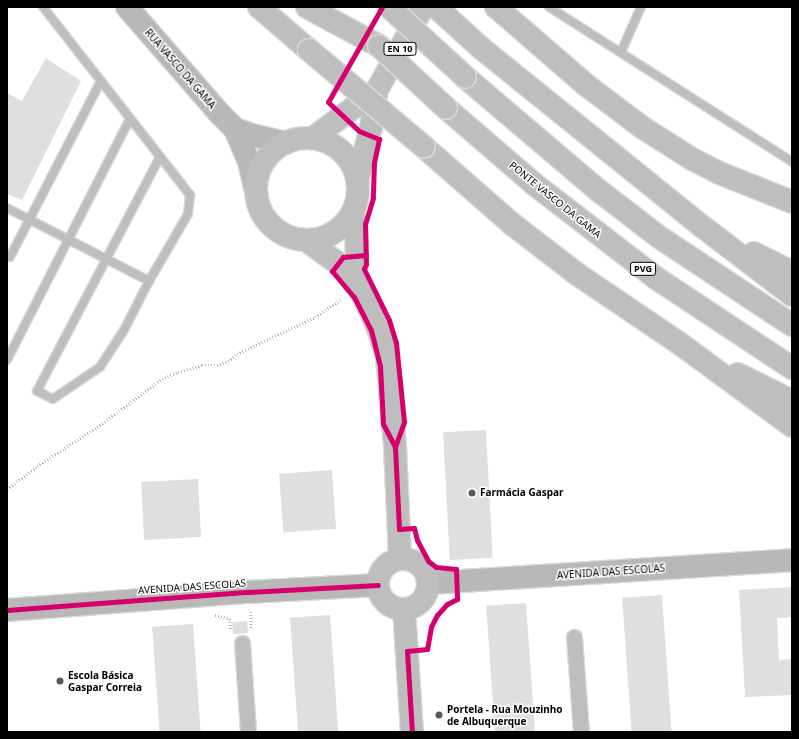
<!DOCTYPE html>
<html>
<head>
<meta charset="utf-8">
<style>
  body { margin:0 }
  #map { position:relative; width:799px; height:739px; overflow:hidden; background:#fff; font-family:"Noto Sans",sans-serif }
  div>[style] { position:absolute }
  .building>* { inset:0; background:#dfdfdf; transform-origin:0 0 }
  .path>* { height:2.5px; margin-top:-1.25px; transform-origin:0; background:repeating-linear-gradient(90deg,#b9b9b9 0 1px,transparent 0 3px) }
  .roads { filter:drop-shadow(1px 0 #dbdbdb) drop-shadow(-1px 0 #dbdbdb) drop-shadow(0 1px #dbdbdb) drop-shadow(0 -1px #dbdbdb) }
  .lane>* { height:8px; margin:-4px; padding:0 4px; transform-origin:4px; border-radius:4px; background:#bebebe }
  .street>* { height:15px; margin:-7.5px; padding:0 7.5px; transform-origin:7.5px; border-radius:7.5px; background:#bebebe }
  .secondary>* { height:22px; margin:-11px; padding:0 11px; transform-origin:11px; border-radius:11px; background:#b8b8b8 }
  .primary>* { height:22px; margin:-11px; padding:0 11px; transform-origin:11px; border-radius:11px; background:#bebebe }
  .primary>.ring { margin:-11px; padding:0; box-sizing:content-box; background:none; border:22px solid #bebebe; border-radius:50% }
  .highway>* { height:22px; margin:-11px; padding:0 11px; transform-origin:11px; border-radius:11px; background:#bebebe }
  .bridges { filter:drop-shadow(1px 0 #dbdbdb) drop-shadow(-1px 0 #dbdbdb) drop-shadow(0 1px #dbdbdb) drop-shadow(0 -1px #dbdbdb) }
  .highway-bridge>* { height:22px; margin:-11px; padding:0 11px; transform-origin:11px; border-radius:11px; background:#bebebe }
  .cycleway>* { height:5px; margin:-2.5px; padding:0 2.5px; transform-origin:2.5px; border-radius:2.5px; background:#d6006c }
  .dots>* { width:11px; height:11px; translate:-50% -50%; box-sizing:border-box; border:2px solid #fff; border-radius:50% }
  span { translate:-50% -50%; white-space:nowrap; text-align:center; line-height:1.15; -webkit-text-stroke:3px #fff; paint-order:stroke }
  .shield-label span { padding:1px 3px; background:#fff; border:1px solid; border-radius:3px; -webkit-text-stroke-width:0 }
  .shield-label { font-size:9px; color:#000; font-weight:700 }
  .street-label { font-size:10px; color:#000 }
  .poi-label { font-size:10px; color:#000; font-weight:700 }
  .left { translate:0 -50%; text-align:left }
  .frame { position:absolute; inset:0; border:8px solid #000; pointer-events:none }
</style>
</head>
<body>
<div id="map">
  <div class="building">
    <div style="clip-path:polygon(46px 58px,81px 81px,22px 200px,7px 194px,7px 93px,22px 101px)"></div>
    <div style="left:486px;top:430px;width:128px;height:43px;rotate:87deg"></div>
    <div style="left:332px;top:470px;width:59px;height:53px;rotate:86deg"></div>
    <div style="left:198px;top:479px;width:58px;height:57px;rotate:87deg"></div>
    <div style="clip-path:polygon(792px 587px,792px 617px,777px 618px,779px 660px,792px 659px,792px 695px,745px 697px,739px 590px)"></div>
    <div style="left:662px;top:595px;width:137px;height:40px;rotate:86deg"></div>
    <div style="left:526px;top:603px;width:129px;height:40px;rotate:86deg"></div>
    <div style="left:330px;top:615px;width:117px;height:40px;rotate:86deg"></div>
    <div style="left:247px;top:621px;width:12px;height:15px;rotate:85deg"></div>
    <div style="left:193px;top:624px;width:108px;height:41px;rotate:86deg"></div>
  </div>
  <div class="path">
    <div style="left:7px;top:489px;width:38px;rotate:-37deg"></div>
    <div style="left:37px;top:466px;width:72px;rotate:-33deg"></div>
    <div style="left:97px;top:427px;width:81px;rotate:-36.4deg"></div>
    <div style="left:162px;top:379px;width:17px;rotate:-24deg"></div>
    <div style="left:178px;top:372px;width:25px;rotate:-16deg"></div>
    <div style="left:202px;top:365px;width:15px"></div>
    <div style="left:217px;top:365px;width:12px;rotate:-20deg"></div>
    <div style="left:228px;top:361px;width:11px;rotate:-38deg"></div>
    <div style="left:237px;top:354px;width:86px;rotate:-25.4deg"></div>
    <div style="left:315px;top:317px;width:32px;rotate:-34deg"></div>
    <div style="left:251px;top:612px;width:17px;rotate:90deg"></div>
    <div style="left:215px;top:615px;width:16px;rotate:15deg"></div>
    <div style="left:230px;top:619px;width:12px;rotate:85deg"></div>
  </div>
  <div class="roads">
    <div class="lane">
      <div style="left:43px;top:7px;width:94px;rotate:51.9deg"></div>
      <div style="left:101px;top:81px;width:145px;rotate:52deg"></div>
      <div style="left:190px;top:195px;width:19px;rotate:96deg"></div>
      <div style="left:188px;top:214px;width:78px;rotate:120.2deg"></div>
      <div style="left:149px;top:281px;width:55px;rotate:117deg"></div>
      <div style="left:124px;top:330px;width:44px;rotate:123deg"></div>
      <div style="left:100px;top:367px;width:57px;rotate:145.8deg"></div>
      <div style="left:53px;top:399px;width:18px;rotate:-153deg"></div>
      <div style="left:37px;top:391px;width:264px;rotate:-62.3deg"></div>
      <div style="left:549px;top:7px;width:288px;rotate:32.5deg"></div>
      <div style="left:621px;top:52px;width:49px;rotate:-66deg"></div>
      <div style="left:7px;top:208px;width:160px;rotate:27.2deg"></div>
      <div style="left:10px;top:257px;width:198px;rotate:-62.7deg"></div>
      <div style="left:7px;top:360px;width:271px;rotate:-63deg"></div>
    </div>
    <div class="street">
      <div style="left:574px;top:637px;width:95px;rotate:85.8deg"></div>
      <div style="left:242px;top:643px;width:89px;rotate:86.1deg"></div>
    </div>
    <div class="secondary">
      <div style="left:127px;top:7px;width:142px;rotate:49deg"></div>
      <div style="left:220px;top:114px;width:21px;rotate:45deg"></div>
      <div style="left:235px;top:129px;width:36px;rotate:67deg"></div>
      <div style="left:249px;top:162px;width:26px;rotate:77deg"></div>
      <div style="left:235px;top:129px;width:18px;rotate:19deg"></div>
      <div style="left:252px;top:135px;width:35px;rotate:13deg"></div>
      <div style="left:429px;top:583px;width:364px;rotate:-3.6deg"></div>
      <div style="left:7px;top:610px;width:242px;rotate:-4.3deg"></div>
      <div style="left:248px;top:592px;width:130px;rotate:-3.1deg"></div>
    </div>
    <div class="primary">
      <div style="left:313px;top:138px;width:80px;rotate:-36.9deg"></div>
      <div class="ring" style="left:256px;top:138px;width:80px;height:80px"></div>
      <div style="left:357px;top:181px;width:56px;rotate:-75.5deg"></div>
      <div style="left:371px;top:127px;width:37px;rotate:-81deg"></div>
      <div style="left:377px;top:90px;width:95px;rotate:-61deg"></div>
      <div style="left:353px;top:212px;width:17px;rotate:80deg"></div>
      <div style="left:356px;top:229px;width:27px;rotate:88deg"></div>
      <div style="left:357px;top:256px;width:19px;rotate:99deg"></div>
      <div style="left:306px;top:240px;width:59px;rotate:36.1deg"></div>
      <div style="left:354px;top:275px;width:56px;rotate:65.7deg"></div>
      <div style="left:377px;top:326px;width:33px;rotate:72deg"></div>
      <div style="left:387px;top:357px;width:90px;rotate:84.9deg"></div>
      <div style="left:395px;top:447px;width:112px;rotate:87.4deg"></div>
      <div class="ring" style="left:378px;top:559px;width:28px;height:28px"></div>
      <div style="left:404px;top:609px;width:123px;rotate:86.3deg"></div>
    </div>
    <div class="highway">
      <div style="left:259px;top:7px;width:66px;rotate:40.7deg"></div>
      <div style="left:307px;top:7px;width:82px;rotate:28.4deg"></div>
      <div style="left:436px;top:7px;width:61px;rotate:42.3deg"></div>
      <div style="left:481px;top:48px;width:285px;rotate:38.9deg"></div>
      <div style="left:703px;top:227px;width:112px;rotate:37.4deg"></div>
      <div style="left:496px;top:7px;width:119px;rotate:40.9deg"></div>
      <div style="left:586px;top:85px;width:71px;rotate:37deg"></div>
      <div style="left:643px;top:128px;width:58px;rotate:32.3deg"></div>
      <div style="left:692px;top:159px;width:28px;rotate:27deg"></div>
      <div style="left:717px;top:172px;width:81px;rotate:21.8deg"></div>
      <div style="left:465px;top:77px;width:175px;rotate:40.4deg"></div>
      <div style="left:598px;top:190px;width:77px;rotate:37.6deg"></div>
      <div style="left:659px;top:237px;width:159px;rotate:33.5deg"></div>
      <div style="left:446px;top:108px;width:116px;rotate:40.8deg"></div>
      <div style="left:534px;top:184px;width:154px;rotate:37.6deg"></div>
      <div style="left:656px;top:278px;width:163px;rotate:33.5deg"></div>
      <div style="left:424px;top:147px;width:117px;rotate:41.2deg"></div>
      <div style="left:512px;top:224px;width:82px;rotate:37.6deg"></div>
      <div style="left:577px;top:274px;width:123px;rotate:34.1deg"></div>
      <div style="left:679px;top:343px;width:140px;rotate:36.3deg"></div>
      <div style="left:754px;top:253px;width:42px;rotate:26.6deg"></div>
      <div style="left:738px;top:374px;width:60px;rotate:26.6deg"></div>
    </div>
  </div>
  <div class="bridges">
    <div class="highway-bridge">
      <div style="left:389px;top:7px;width:103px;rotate:42.6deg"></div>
      <div style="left:379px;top:46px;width:91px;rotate:42.8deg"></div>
      <div style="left:309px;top:50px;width:150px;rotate:40.1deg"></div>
    </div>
  </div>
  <div class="cycleway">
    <div style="left:382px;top:7px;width:109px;rotate:119.6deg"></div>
    <div style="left:328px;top:102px;width:42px;rotate:43.1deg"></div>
    <div style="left:359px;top:131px;width:22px;rotate:22deg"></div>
    <div style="left:379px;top:139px;width:25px;rotate:102deg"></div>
    <div style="left:374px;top:163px;width:35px;rotate:92deg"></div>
    <div style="left:373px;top:198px;width:27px;rotate:107deg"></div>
    <div style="left:365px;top:224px;width:40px;rotate:88.6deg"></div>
    <div style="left:366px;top:264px;width:5px;rotate:112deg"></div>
    <div style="left:364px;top:269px;width:57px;rotate:63.9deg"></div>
    <div style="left:389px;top:320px;width:24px;rotate:73deg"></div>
    <div style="left:396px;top:343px;width:79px;rotate:84.2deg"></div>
    <div style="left:404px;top:422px;width:27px;rotate:110deg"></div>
    <div style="left:395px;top:447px;width:82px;rotate:87.2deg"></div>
    <div style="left:399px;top:529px;width:15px;rotate:-4deg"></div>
    <div style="left:414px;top:528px;width:12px;rotate:76deg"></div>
    <div style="left:417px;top:540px;width:24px;rotate:62deg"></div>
    <div style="left:428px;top:561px;width:10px;rotate:37deg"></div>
    <div style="left:436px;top:567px;width:20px;rotate:6deg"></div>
    <div style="left:456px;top:569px;width:30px;rotate:88deg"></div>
    <div style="left:457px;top:599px;width:11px;rotate:153deg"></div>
    <div style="left:447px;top:604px;width:15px;rotate:132deg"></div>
    <div style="left:437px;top:615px;width:13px;rotate:117deg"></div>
    <div style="left:431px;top:627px;width:22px;rotate:100deg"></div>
    <div style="left:427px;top:649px;width:20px;rotate:174deg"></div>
    <div style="left:407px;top:651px;width:81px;rotate:86.5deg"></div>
    <div style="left:366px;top:255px;width:23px;rotate:175deg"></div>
    <div style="left:343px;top:257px;width:18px;rotate:128deg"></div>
    <div style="left:332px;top:271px;width:34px;rotate:50deg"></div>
    <div style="left:354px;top:297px;width:37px;rotate:63deg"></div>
    <div style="left:371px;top:330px;width:37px;rotate:76deg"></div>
    <div style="left:380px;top:366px;width:58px;rotate:87deg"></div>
    <div style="left:383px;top:424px;width:26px;rotate:62deg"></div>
    <div style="left:7px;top:610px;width:242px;rotate:-4.3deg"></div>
    <div style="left:248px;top:592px;width:130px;rotate:-3.1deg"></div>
  </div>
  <div class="dots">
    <div style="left:472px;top:493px;background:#595959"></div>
    <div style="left:60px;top:681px;background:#595959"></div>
    <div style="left:439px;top:715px;background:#595959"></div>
  </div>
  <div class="shield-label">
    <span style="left:400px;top:49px">EN 10</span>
    <span style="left:643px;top:269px">PVG</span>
  </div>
  <div class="street-label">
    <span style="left:180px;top:69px;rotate:49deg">RUA VASCO DA GAMA</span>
    <span style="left:555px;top:200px;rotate:39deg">PONTE VASCO DA GAMA</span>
    <span style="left:611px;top:572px;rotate:-4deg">AVENIDA DAS ESCOLAS</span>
    <span style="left:192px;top:587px;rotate:-4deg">AVENIDA DAS ESCOLAS</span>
  </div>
  <div class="poi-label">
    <span class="left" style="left:480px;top:493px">Farmácia Gaspar</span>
    <span class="left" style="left:68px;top:681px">Escola Básica<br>Gaspar Correia</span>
    <span class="left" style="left:447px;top:715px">Portela - Rua Mouzinho<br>de Albuquerque</span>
  </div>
  <div class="frame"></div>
</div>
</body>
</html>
